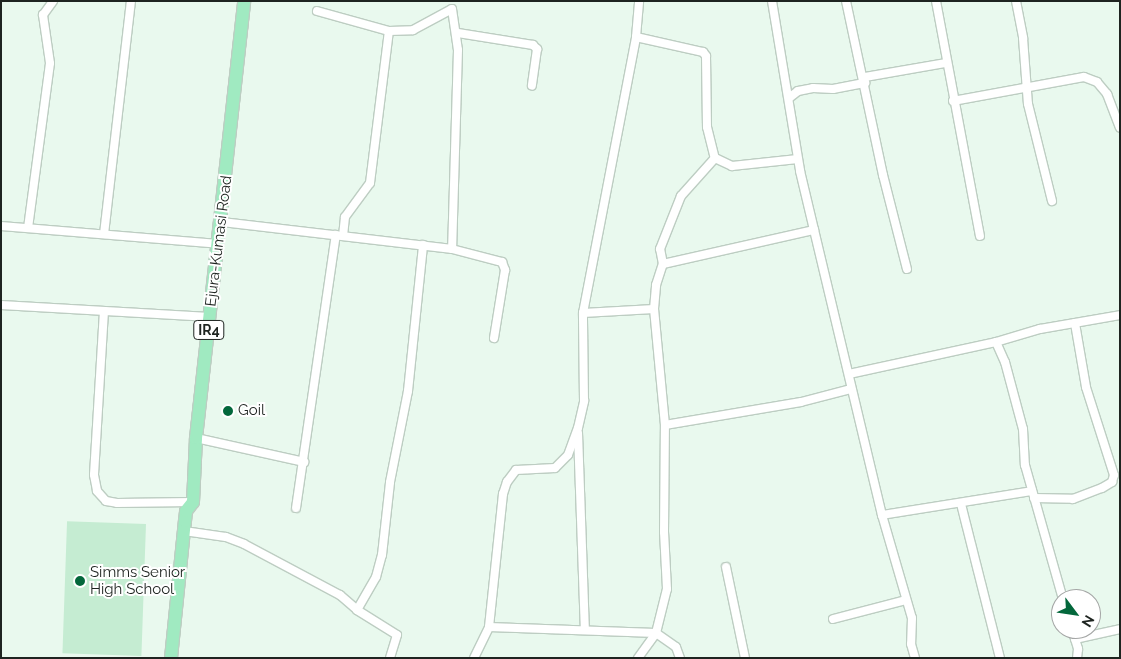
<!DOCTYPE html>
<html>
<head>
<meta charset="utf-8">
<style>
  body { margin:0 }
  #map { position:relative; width:1121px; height:659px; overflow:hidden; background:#e9f9ee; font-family:Raleway,sans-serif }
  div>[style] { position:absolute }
  .green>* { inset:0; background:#c5ecd2; transform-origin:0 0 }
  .roads { filter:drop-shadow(1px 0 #bdcdc2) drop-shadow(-1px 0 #bdcdc2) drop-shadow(0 1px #bdcdc2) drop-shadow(0 -1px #bdcdc2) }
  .minor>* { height:8px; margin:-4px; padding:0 4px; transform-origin:4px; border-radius:4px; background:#fff }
  .primary>* { height:12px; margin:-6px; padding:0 6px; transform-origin:6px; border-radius:6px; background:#a0eac1 }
  .dots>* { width:14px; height:14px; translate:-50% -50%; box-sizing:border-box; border:2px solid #fff; border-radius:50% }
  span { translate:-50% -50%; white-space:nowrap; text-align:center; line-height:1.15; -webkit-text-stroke:4px #fff; paint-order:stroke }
  .shield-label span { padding:1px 4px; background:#fff; border:1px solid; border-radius:4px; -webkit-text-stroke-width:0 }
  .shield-label { font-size:14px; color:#1e2420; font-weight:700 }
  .street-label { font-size:15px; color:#1e2420 }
  .poi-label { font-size:15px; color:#1e2420 }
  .left { translate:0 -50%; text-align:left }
  .frame { position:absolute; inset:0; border:2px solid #1e2420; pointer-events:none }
  .north { position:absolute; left:1051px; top:589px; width:50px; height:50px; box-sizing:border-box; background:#fff; border:1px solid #a5a7a6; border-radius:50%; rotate:121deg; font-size:14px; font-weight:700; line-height:20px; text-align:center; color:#1e2420 }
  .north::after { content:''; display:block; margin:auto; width:18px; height:22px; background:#03673b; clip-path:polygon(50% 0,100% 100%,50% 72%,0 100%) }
</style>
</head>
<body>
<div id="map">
  <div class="green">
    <div style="left:146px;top:524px;width:132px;height:79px;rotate:92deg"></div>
  </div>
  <div class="roads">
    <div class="minor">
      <div style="left:772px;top:1px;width:172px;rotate:80.6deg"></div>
      <div style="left:800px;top:171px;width:354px;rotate:76.6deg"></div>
      <div style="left:882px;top:515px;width:107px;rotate:73.8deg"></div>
      <div style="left:912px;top:618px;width:26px;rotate:92deg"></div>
      <div style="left:911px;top:644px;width:15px;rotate:74deg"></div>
      <div style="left:846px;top:1px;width:178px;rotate:78deg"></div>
      <div style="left:883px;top:175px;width:97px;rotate:75.7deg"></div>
      <div style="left:936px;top:1px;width:239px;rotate:79.4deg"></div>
      <div style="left:1016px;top:1px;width:38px;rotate:79deg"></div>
      <div style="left:1023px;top:38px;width:66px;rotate:85.7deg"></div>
      <div style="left:1028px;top:104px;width:100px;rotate:76.1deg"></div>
      <div style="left:317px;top:11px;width:75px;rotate:15.5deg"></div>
      <div style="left:458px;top:33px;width:76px;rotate:9.1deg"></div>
      <div style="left:533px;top:45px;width:6px;rotate:45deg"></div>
      <div style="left:537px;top:49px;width:37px;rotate:98deg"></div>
      <div style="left:636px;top:37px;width:69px;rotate:12.6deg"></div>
      <div style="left:703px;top:52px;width:5px;rotate:53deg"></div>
      <div style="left:706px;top:56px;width:71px;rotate:89.2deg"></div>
      <div style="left:707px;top:127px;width:32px;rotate:76deg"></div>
      <div style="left:715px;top:158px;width:19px;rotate:25deg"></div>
      <div style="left:732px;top:166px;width:66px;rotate:-6.1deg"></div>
      <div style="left:865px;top:77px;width:81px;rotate:-9.9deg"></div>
      <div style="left:789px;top:98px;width:11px;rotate:-38deg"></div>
      <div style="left:798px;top:91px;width:15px;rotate:-11deg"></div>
      <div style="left:813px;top:88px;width:20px;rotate:3deg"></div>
      <div style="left:833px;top:89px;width:33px;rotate:-11deg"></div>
      <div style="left:953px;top:101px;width:133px;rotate:-10.4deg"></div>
      <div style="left:1084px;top:77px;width:14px;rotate:21deg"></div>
      <div style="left:1097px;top:82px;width:16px;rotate:50deg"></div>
      <div style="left:1107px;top:94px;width:36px;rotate:69deg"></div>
      <div style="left:222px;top:222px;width:232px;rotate:6.7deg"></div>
      <div style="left:452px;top:249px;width:52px;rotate:14.6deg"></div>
      <div style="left:502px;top:262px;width:9px;rotate:69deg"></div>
      <div style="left:505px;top:270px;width:69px;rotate:99.2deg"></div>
      <div style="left:1px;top:226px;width:218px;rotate:4.7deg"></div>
      <div style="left:28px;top:228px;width:166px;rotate:-82.4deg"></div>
      <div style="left:50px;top:63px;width:49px;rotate:-98.3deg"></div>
      <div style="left:43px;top:15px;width:17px;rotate:-54deg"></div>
      <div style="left:104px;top:234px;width:235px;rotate:-83.4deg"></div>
      <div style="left:343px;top:236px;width:19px;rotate:-84deg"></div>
      <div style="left:345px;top:217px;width:42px;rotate:-53.7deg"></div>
      <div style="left:370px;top:183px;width:153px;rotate:-82.9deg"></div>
      <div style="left:389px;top:31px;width:24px;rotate:-2deg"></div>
      <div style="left:413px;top:30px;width:44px;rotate:-28.3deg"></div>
      <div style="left:452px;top:9px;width:41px;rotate:81.7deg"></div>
      <div style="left:458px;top:50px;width:199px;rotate:91.7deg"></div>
      <div style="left:663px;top:264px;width:15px;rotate:-101deg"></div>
      <div style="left:660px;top:249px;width:57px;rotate:-68.4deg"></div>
      <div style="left:681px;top:196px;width:51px;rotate:-48.2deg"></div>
      <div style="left:1px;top:305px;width:209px;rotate:3.3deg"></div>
      <div style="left:104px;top:311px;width:164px;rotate:93.5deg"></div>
      <div style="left:94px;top:475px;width:16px;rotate:79deg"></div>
      <div style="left:97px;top:491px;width:13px;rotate:48deg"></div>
      <div style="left:106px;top:501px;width:11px;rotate:10deg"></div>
      <div style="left:117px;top:503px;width:76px;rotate:-0.8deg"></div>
      <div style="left:583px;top:313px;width:71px;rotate:-3.2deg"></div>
      <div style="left:654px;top:309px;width:24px;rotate:-85deg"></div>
      <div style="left:656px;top:285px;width:22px;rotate:-72deg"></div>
      <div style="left:663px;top:264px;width:155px;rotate:-12.7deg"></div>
      <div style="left:996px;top:342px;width:22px;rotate:66deg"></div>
      <div style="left:1005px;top:362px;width:69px;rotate:75deg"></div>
      <div style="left:1023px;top:429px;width:36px;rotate:87deg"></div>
      <div style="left:1025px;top:465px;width:139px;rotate:74.2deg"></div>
      <div style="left:849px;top:374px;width:150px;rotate:-12.3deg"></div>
      <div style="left:996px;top:342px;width:46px;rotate:-16.5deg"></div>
      <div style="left:1040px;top:329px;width:81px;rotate:-9.9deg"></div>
      <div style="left:665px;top:425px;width:138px;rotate:-9.6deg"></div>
      <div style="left:801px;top:402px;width:52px;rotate:-14.6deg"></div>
      <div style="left:578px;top:433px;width:197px;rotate:88deg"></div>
      <div style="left:196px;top:438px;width:111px;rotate:12.5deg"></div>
      <div style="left:1034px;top:498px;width:39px;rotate:1deg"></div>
      <div style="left:1073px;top:499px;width:31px;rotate:-21deg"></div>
      <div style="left:1102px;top:488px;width:12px;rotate:-31deg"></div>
      <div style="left:1112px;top:482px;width:7px;rotate:-74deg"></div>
      <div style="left:1114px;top:475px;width:92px;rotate:-107.7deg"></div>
      <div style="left:1086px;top:387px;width:65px;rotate:-99.8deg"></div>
      <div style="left:961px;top:504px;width:159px;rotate:75.8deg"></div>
      <div style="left:296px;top:508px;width:276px;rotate:-81.7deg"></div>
      <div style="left:882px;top:515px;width:152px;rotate:-9.1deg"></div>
      <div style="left:184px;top:531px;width:42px;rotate:8.1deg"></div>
      <div style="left:226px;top:537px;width:19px;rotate:21deg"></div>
      <div style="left:244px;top:544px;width:109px;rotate:28deg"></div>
      <div style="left:340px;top:595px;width:23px;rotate:41deg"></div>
      <div style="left:357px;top:610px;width:47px;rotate:32deg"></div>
      <div style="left:397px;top:635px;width:24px;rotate:107deg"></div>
      <div style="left:726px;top:567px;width:93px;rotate:78.2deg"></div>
      <div style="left:357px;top:610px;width:38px;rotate:-60deg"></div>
      <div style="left:376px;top:577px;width:23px;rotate:-75deg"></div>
      <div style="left:382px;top:555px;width:73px;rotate:-83.7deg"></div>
      <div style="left:390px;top:482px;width:93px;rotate:-78.8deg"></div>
      <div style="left:408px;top:391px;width:147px;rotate:-84.1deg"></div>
      <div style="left:833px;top:619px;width:75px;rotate:-14.6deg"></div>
      <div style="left:489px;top:627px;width:134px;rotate:-84deg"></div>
      <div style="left:503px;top:494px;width:13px;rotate:-72deg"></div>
      <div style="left:507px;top:482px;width:15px;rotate:-53deg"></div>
      <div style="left:516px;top:470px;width:39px;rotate:-3deg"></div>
      <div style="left:555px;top:468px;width:18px;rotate:-45deg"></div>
      <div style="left:568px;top:455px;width:29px;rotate:-70deg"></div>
      <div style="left:578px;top:428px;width:28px;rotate:-77deg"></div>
      <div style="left:584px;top:401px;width:88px;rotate:-90.7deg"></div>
      <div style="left:583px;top:313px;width:281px;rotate:-79.1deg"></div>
      <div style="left:636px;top:37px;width:36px;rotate:-85deg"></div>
      <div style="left:1072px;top:629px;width:21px;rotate:73deg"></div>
      <div style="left:1078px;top:649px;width:9px;rotate:96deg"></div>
      <div style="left:1075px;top:639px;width:46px;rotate:-12.5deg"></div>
      <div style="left:474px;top:658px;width:34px;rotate:-64deg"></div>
      <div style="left:489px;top:627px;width:167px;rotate:2.1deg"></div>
      <div style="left:656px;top:633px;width:24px;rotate:35deg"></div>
      <div style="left:676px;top:647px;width:12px;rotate:70deg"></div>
      <div style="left:638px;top:658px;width:31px;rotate:-54deg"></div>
      <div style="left:656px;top:633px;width:45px;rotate:-76deg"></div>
      <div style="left:667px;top:589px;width:57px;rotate:-93deg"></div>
      <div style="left:664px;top:532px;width:107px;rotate:-89.5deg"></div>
      <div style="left:665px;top:425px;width:117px;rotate:-95.4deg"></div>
    </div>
    <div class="primary">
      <div style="left:171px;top:658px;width:138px;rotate:-84.2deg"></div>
      <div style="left:185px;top:521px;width:10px;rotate:-84deg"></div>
      <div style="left:186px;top:511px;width:11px;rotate:-52deg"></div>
      <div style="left:193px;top:502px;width:64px;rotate:-87.3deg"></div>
      <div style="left:196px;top:438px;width:440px;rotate:-83.7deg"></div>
    </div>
  </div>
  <div class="dots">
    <div style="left:228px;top:411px;background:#03673b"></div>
    <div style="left:80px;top:581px;background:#03673b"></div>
  </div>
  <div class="shield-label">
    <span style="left:209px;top:330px">IR4</span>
  </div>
  <div class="street-label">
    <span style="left:219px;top:241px;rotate:-83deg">Ejura-Kumasi Road</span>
  </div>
  <div class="poi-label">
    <span class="left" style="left:238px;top:411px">Goil</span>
    <span class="left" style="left:90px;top:581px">Simms Senior<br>High School</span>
  </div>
  <div class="frame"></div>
  <div class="north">N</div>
</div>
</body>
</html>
